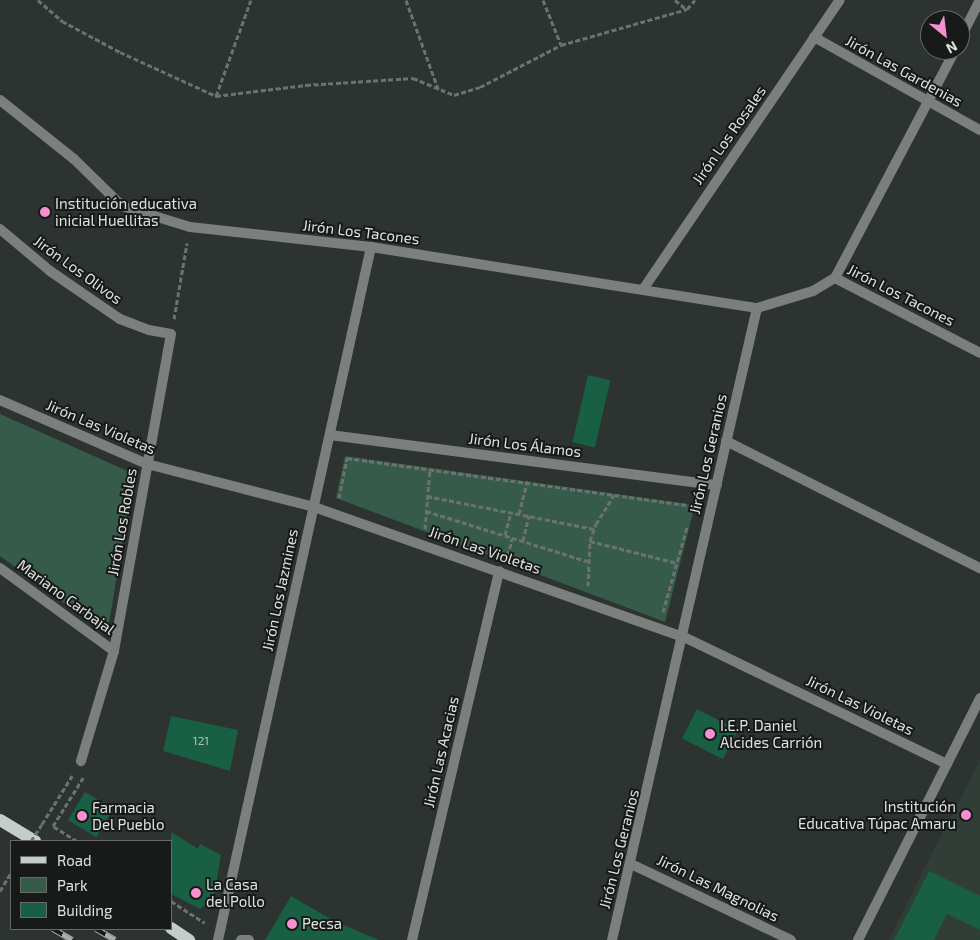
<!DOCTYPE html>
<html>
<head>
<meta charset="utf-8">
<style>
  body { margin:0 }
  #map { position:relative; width:980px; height:940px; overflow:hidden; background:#2c3330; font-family:"Exo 2",sans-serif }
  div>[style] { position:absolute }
  .built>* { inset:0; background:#303e37 }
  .green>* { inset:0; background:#365b4a }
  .building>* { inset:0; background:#185f43; transform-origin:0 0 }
  .path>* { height:3px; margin-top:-1.5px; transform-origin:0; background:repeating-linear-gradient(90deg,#6c726f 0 5px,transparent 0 7.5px) }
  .service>* { height:10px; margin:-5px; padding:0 5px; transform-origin:5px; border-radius:5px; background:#7b7f7d }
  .minor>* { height:10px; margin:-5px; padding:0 5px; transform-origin:5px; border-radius:5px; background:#7b7f7d }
  .tertiary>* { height:10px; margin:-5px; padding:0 5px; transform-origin:5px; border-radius:5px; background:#7b7f7d }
  .primary>* { height:12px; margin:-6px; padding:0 6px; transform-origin:6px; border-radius:6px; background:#c5cdc9 }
  .rail>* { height:5.5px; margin-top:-2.75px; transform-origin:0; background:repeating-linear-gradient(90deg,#171a18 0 11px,#a9afac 0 22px); box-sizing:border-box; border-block:1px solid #a9afac }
  .path-bridge>* { height:3px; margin-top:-1.5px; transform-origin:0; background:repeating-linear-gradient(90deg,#6c726f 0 5px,transparent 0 7.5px) }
  .dots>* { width:14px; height:14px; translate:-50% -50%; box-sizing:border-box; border:2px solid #171a18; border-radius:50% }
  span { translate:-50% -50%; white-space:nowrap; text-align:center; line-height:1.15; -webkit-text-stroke:4px #171a18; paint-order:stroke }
  .number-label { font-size:12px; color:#acc2b9 }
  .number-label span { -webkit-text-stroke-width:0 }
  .street-label { font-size:15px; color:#dee3e0 }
  .poi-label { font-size:15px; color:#dee3e0 }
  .left { translate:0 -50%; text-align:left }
  .right { translate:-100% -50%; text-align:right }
  .legend { position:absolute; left:10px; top:840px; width:162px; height:90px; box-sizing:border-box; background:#171a18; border:1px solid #676a68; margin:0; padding:6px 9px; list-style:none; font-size:15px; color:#dee3e0 }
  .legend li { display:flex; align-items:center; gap:10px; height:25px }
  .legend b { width:25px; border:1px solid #676a68 }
  .north { position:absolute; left:920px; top:10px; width:50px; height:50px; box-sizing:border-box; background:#171a18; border:1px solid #676a68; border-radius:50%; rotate:151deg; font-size:14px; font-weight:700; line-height:20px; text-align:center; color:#dee3e0 }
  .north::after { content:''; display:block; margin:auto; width:18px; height:22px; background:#f690d0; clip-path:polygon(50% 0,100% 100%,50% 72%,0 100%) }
</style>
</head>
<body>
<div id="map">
  <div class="built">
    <div style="clip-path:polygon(980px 760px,980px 940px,889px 940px,924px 869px)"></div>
  </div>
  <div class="green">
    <div style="clip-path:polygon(0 414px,134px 474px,107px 635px,0 556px)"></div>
    <div style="clip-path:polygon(345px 456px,695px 505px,665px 622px,336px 498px)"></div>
  </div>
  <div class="building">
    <div style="left:588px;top:375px;width:23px;height:69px;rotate:13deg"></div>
    <div style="left:697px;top:709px;width:46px;height:33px;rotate:27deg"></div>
    <div style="clip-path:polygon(171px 716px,238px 730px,230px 771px,163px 751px)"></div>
    <div style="left:85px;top:792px;width:33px;height:33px;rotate:31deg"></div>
    <div style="clip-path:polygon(171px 832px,198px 849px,200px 844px,221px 855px,214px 897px,200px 909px,171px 894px)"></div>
    <div style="clip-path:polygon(929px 871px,980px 896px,980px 930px,947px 914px,934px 940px,894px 940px)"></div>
    <div style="clip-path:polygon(291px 896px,334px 921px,379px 940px,265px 940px)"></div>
  </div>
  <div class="path">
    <div style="left:38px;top:0;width:32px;rotate:41deg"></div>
    <div style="left:62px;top:21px;width:66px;rotate:28.1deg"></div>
    <div style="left:120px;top:52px;width:106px;rotate:24.6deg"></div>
    <div style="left:216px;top:96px;width:91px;rotate:-7deg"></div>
    <div style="left:306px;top:85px;width:107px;rotate:-3.7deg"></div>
    <div style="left:413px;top:78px;width:44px;rotate:22.5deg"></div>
    <div style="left:454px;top:95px;width:27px;rotate:-17deg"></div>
    <div style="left:480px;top:87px;width:91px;rotate:-27.4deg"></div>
    <div style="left:561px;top:45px;width:131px;rotate:-15.9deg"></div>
    <div style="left:687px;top:9px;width:12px;rotate:-48deg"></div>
    <div style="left:406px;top:0;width:97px;rotate:70.1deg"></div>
    <div style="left:543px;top:0;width:48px;rotate:68.2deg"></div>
    <div style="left:675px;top:0;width:14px;rotate:39deg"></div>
    <div style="left:216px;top:96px;width:102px;rotate:-70deg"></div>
    <div style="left:174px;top:319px;width:77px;rotate:-80.3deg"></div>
    <div style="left:427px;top:496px;width:170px;rotate:11.2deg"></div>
    <div style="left:339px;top:498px;width:41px;rotate:-78.7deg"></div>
    <div style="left:347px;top:458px;width:348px;rotate:7.9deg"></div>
    <div style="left:692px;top:506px;width:3px;rotate:108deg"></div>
    <div style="left:426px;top:511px;width:169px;rotate:17.3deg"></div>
    <div style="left:519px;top:514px;width:34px;rotate:-76deg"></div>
    <div style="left:425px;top:529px;width:59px;rotate:-85.2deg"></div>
    <div style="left:505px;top:535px;width:23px;rotate:-75deg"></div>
    <div style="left:523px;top:541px;width:26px;rotate:-77deg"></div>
    <div style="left:590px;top:541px;width:90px;rotate:14.2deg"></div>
    <div style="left:508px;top:556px;width:18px;rotate:-77deg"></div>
    <div style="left:588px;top:586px;width:45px;rotate:-87.5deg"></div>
    <div style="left:590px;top:541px;width:18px;rotate:-71deg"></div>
    <div style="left:596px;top:524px;width:34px;rotate:-58deg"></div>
    <div style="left:663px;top:612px;width:88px;rotate:-74.2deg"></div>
    <div style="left:42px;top:824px;width:57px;rotate:-58deg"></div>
    <div style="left:77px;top:841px;width:28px;rotate:-148deg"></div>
    <div style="left:53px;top:826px;width:57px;rotate:-58deg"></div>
    <div style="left:171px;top:901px;width:40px;rotate:32.9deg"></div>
  </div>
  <div class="service">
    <div style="left:241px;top:940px;width:8px"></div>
  </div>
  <div class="minor">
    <div style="left:814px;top:37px;width:190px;rotate:29.3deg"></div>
    <div style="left:960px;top:39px;width:44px;rotate:-62.9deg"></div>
    <div style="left:0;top:100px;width:95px;rotate:38.6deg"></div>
    <div style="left:74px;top:159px;width:67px;rotate:44.4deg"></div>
    <div style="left:122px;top:206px;width:71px;rotate:17.2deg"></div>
    <div style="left:190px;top:227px;width:182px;rotate:6.3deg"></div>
    <div style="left:371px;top:247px;width:391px;rotate:9deg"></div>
    <div style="left:0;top:229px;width:65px;rotate:40deg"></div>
    <div style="left:50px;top:271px;width:85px;rotate:34.4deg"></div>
    <div style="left:120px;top:319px;width:31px;rotate:21deg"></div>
    <div style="left:149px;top:330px;width:22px;rotate:10deg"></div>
    <div style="left:171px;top:334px;width:322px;rotate:100.2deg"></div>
    <div style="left:114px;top:651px;width:115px;rotate:106.7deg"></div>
    <div style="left:835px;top:278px;width:163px;rotate:27.3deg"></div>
    <div style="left:644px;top:288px;width:348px;rotate:-55.8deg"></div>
    <div style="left:330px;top:435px;width:390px;rotate:7.4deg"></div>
    <div style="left:726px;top:441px;width:284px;rotate:26.6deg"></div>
    <div style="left:0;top:568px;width:141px;rotate:36.1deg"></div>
    <div style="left:631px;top:864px;width:177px;rotate:25.4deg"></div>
    <div style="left:218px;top:940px;width:710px;rotate:-77.55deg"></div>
    <div style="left:412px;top:940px;width:379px;rotate:-76.7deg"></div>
    <div style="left:612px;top:940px;width:648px;rotate:-77.08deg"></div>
    <div style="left:757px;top:308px;width:59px;rotate:-16.9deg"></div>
    <div style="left:813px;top:291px;width:26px;rotate:-31deg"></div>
    <div style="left:835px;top:278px;width:258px;rotate:-62.2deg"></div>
  </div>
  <div class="tertiary">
    <div style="left:0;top:400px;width:160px;rotate:23.5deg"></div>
    <div style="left:147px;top:464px;width:172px;rotate:14.4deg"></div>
    <div style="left:314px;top:507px;width:392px;rotate:19.4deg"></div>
    <div style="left:684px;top:637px;width:292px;rotate:25.8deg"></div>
    <div style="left:858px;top:940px;width:271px;rotate:-63.2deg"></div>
  </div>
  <div class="primary">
    <div style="left:0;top:820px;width:41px;rotate:31deg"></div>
    <div style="left:171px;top:928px;width:22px;rotate:34deg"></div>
  </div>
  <div class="rail">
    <div style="left:53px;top:929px;width:22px;rotate:30deg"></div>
    <div style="left:96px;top:929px;width:22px;rotate:30deg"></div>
  </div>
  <div class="path-bridge">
    <div style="left:31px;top:841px;width:20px;rotate:-57deg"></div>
    <div style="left:0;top:891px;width:21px;rotate:-59deg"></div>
  </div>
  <div class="dots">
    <div style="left:45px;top:212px;background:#f690d0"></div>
    <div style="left:710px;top:734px;background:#f690d0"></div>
    <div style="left:966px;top:815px;background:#f690d0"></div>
    <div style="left:82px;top:816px;background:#f690d0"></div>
    <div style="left:196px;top:893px;background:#f690d0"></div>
    <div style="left:292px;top:924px;background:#f690d0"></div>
  </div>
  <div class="number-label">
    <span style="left:201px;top:741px">121</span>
  </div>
  <div class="street-label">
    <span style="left:904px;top:71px;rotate:29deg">Jirón Las Gardenias</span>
    <span style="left:729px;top:135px;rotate:-55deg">Jirón Los Rosales</span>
    <span style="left:361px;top:232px;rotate:7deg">Jirón Los Tacones</span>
    <span style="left:78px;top:270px;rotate:36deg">Jirón Los Olivos</span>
    <span style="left:901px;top:295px;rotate:27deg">Jirón Los Tacones</span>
    <span style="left:101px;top:427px;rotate:23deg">Jirón Las Violetas</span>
    <span style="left:525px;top:445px;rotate:7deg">Jirón Los Álamos</span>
    <span style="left:708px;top:454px;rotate:-77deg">Jirón Los Geranios</span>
    <span style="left:122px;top:522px;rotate:-80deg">Jirón Los Robles</span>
    <span style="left:485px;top:550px;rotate:19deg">Jirón Las Violetas</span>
    <span style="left:280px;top:590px;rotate:-78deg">Jirón Los Jazmines</span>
    <span style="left:66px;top:597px;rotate:36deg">Mariano Carbajal</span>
    <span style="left:860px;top:705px;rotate:26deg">Jirón Las Violetas</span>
    <span style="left:441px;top:752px;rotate:-77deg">Jirón Las Acacias</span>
    <span style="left:619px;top:849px;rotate:-76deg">Jirón Los Geranios</span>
    <span style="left:718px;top:888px;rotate:26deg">Jirón Las Magnolias</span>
  </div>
  <div class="poi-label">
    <span class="left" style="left:55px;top:212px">Institución educativa<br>inicial Huellitas</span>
    <span class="left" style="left:720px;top:734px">I.E.P. Daniel<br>Alcides Carrión</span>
    <span class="right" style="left:956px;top:815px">Institución<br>Educativa Túpac Amaru</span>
    <span class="left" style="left:92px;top:816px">Farmacia<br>Del Pueblo</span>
    <span class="left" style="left:206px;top:893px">La Casa<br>del Pollo</span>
    <span class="left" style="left:302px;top:924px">Pecsa</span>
  </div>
  <ul class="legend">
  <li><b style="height:6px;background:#c5cdc9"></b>Road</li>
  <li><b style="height:14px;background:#365b4a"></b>Park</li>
  <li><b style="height:14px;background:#185f43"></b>Building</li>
  </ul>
  <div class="north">N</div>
</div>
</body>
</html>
